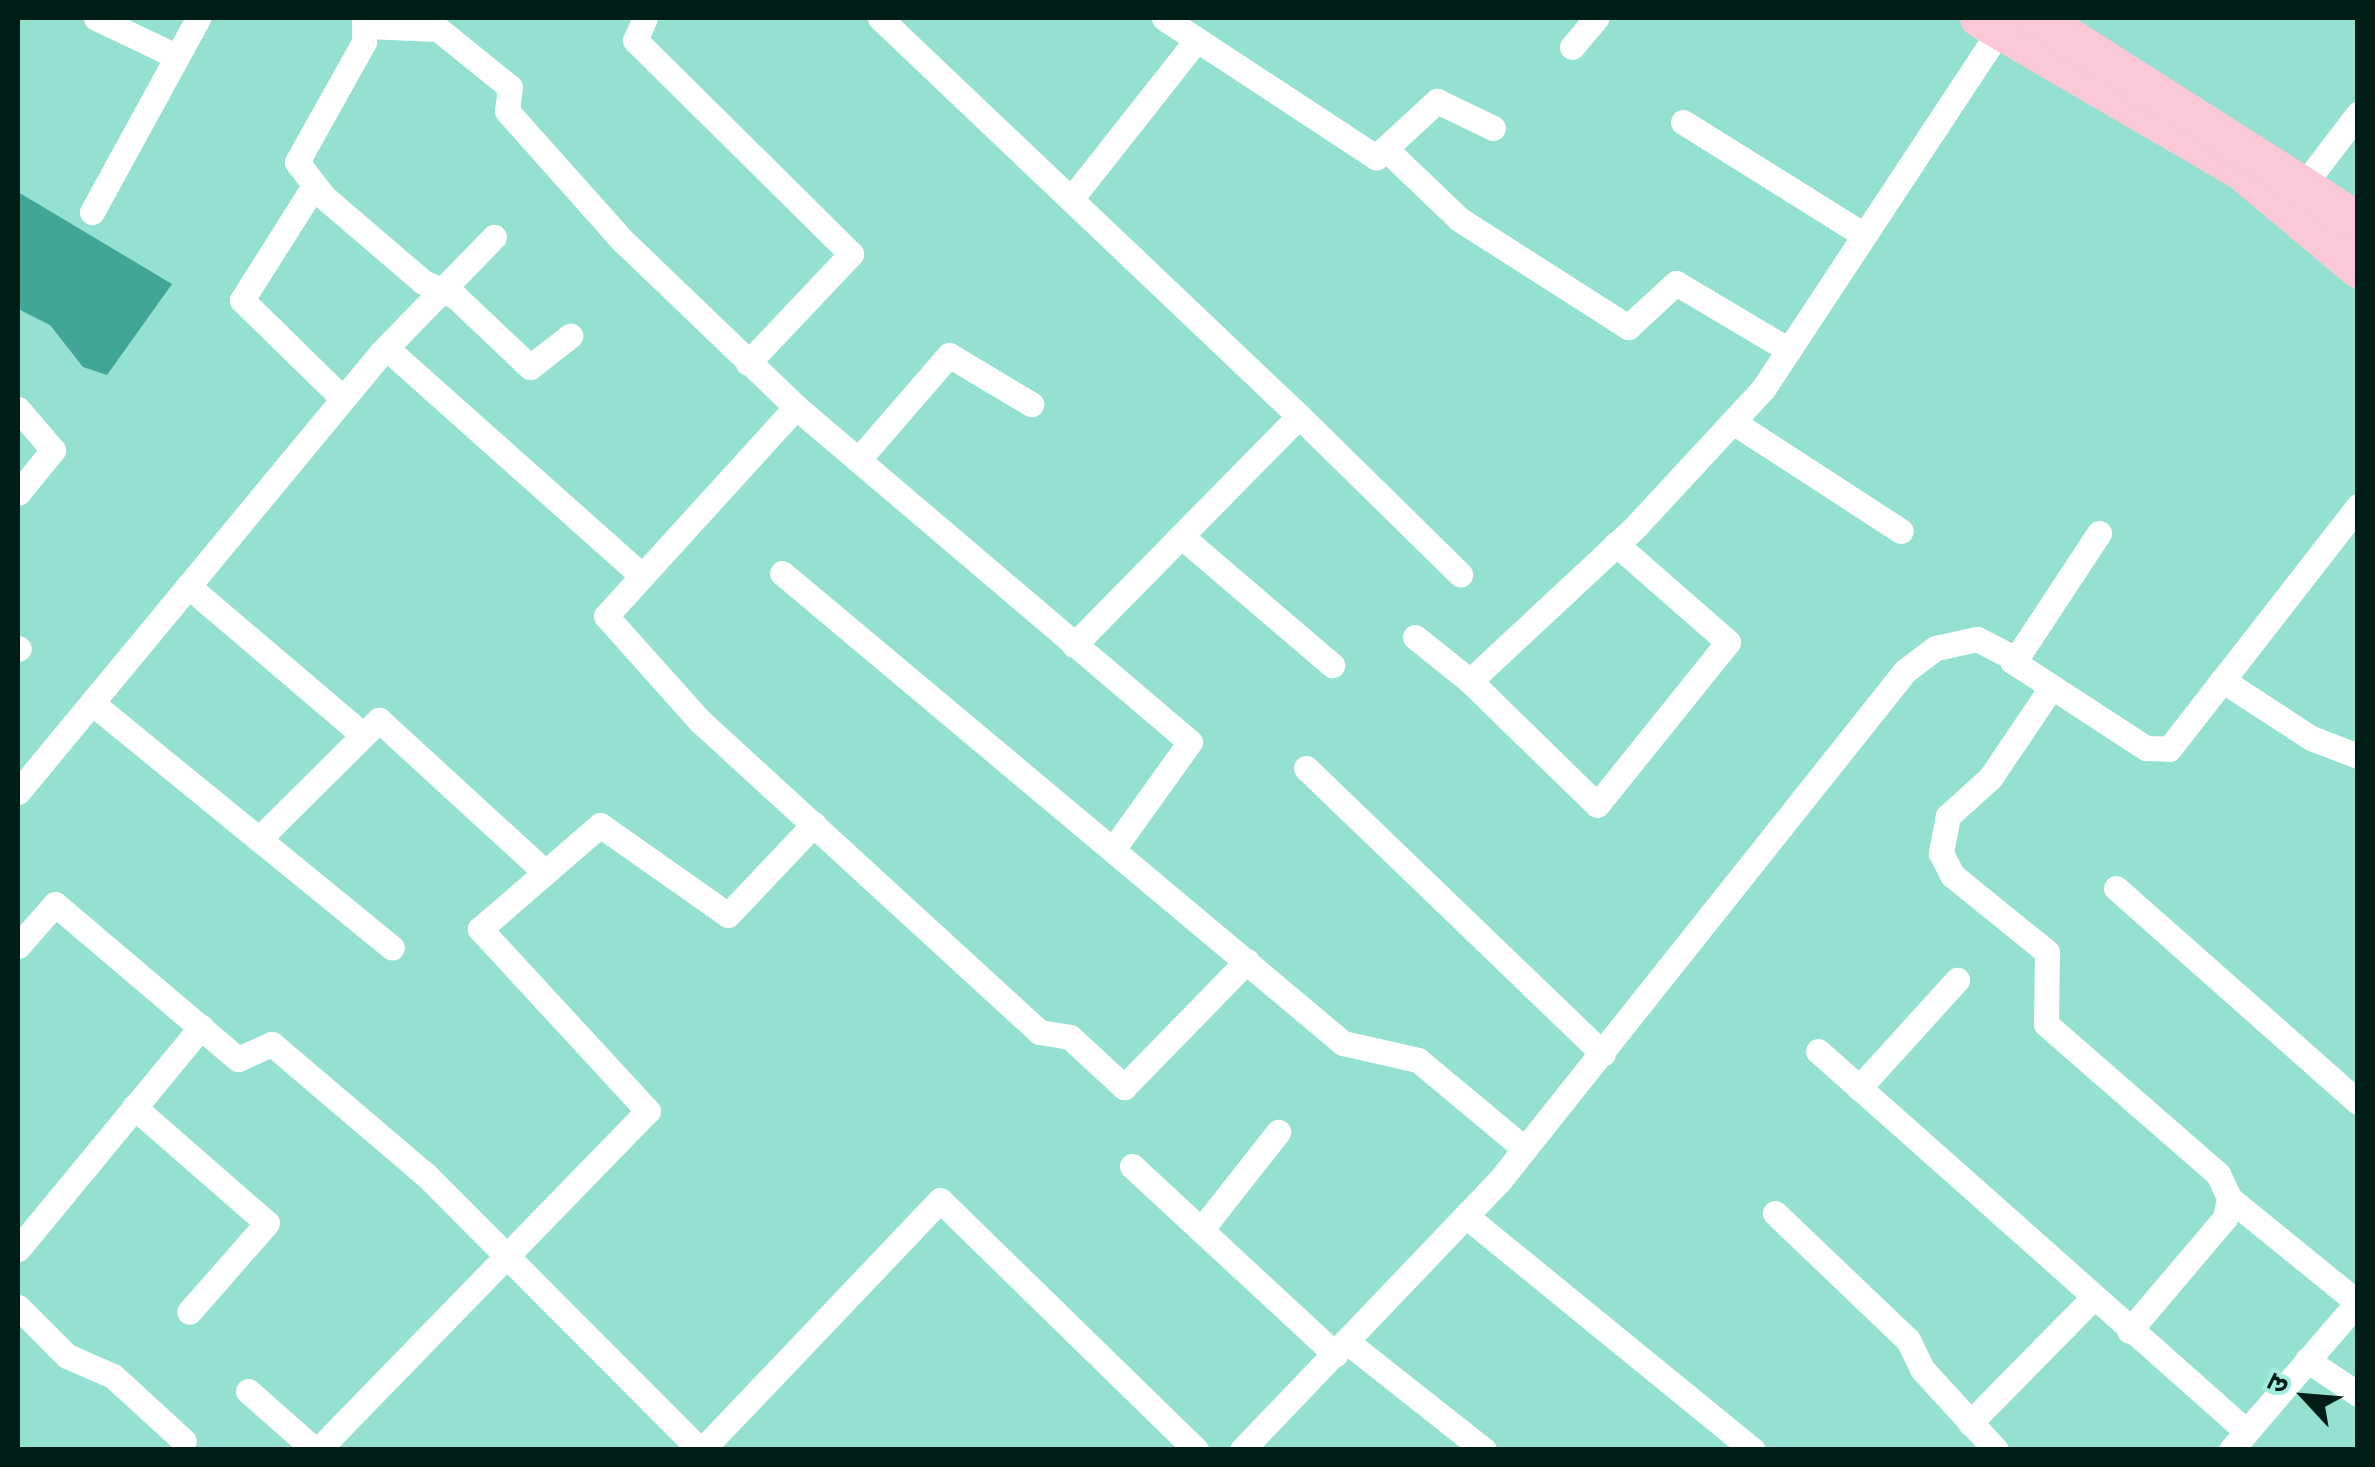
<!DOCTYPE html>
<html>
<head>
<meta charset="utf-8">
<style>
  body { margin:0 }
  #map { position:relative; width:2375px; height:1467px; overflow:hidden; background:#94e0d1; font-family:Roboto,"Noto Sans Devanagari",sans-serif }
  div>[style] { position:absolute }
  .water>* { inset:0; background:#41a695 }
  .minor>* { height:25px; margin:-12.5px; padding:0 12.5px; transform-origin:12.5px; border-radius:12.5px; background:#fff }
  .primary>* { height:40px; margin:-20px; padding:0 20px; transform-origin:20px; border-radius:20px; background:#fac8d7 }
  span { translate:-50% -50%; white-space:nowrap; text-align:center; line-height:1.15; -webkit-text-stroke:8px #a1edde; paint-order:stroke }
  .frame { position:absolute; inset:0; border:20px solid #001d18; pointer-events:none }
  .north { position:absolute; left:2255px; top:1347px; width:100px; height:100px; -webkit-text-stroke:8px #a1edde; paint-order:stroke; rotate:296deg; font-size:28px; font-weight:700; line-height:40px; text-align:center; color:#001d18 }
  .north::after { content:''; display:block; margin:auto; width:35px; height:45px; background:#001d18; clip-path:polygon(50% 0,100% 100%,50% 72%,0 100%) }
</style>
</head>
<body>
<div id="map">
  <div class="water">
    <div style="clip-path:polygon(18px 192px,172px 284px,107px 375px,83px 367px,50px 325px,18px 309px)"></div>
  </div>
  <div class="minor">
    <div style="left:96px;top:18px;width:89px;rotate:25.4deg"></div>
    <div style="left:364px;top:18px;width:24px;rotate:90deg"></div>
    <div style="left:364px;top:42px;width:137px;rotate:119.2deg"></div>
    <div style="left:297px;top:162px;width:44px;rotate:52.4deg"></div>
    <div style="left:324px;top:197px;width:130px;rotate:40.6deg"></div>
    <div style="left:423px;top:282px;width:36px;rotate:24deg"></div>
    <div style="left:456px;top:297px;width:102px;rotate:43.4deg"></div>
    <div style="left:530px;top:367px;width:51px;rotate:-37.8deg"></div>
    <div style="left:645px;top:18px;width:24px;rotate:114deg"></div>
    <div style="left:635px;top:40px;width:304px;rotate:44.7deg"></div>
    <div style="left:851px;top:254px;width:150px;rotate:133.4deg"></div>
    <div style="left:880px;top:18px;width:578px;rotate:43.53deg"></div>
    <div style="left:1164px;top:18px;width:254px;rotate:33.3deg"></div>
    <div style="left:1376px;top:157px;width:83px;rotate:-42.6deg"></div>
    <div style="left:1437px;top:101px;width:62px;rotate:25.7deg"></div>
    <div style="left:366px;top:26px;width:72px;rotate:2.4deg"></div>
    <div style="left:438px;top:29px;width:92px;rotate:38.9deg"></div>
    <div style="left:510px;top:87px;width:24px;rotate:97deg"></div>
    <div style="left:507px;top:111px;width:174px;rotate:48.3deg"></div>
    <div style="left:623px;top:241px;width:240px;rotate:43.8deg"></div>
    <div style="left:1572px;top:47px;width:38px;rotate:-50deg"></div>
    <div style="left:1683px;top:122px;width:213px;rotate:32deg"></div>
    <div style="left:1389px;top:152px;width:97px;rotate:43.7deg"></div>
    <div style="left:1459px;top:219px;width:201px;rotate:32.6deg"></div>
    <div style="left:1628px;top:327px;width:65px;rotate:-42.5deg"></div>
    <div style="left:1676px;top:283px;width:131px;rotate:30.7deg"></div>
    <div style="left:2305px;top:183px;width:87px;rotate:-52.5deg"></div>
    <div style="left:314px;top:186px;width:135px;rotate:122.3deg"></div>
    <div style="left:242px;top:300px;width:141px;rotate:44.4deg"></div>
    <div style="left:1071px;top:199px;width:201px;rotate:-51.7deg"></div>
    <div style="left:92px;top:212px;width:221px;rotate:-61.3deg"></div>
    <div style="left:381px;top:353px;width:162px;rotate:-45.8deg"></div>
    <div style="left:18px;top:409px;width:54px;rotate:49.5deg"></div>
    <div style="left:53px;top:450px;width:55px;rotate:129.1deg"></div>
    <div style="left:1733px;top:422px;width:200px;rotate:33deg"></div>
    <div style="left:858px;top:460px;width:139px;rotate:-49.1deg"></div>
    <div style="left:949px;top:355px;width:96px;rotate:30.9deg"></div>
    <div style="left:1181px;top:536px;width:199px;rotate:40.5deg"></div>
    <div style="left:782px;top:573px;width:732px;rotate:39.96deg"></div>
    <div style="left:1343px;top:1043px;width:77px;rotate:12.8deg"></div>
    <div style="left:1418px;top:1060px;width:139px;rotate:39.8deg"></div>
    <div style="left:188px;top:586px;width:227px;rotate:40.4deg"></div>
    <div style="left:1415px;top:637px;width:70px;rotate:38.7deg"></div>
    <div style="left:1470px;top:681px;width:229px;rotate:-43deg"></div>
    <div style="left:1637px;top:525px;width:185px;rotate:-47.2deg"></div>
    <div style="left:1763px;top:389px;width:430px;rotate:-56.6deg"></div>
    <div style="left:1074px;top:645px;width:321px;rotate:-45.5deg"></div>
    <div style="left:1299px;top:416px;width:226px;rotate:44.5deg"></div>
    <div style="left:18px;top:648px;width:1px;rotate:45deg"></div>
    <div style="left:2012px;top:661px;width:160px;rotate:33deg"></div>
    <div style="left:2146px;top:748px;width:23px;rotate:2deg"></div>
    <div style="left:2169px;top:749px;width:308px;rotate:-52.1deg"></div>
    <div style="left:2222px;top:680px;width:106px;rotate:33.1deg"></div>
    <div style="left:2311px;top:738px;width:50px;rotate:21deg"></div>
    <div style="left:1470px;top:681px;width:177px;rotate:44.3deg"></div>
    <div style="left:1597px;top:805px;width:209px;rotate:-51.2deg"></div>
    <div style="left:1728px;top:642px;width:149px;rotate:-138.8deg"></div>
    <div style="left:2051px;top:688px;width:109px;rotate:124.1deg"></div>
    <div style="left:1990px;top:778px;width:57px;rotate:137.9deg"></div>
    <div style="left:1948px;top:816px;width:38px;rotate:101deg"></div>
    <div style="left:1941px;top:853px;width:25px;rotate:63deg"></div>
    <div style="left:1952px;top:875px;width:122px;rotate:39deg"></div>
    <div style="left:2047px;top:952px;width:72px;rotate:90.8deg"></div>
    <div style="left:2046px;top:1024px;width:228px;rotate:41.1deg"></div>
    <div style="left:2218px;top:1174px;width:26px;rotate:65deg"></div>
    <div style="left:2229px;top:1198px;width:20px;rotate:101deg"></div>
    <div style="left:2225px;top:1218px;width:148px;rotate:130.3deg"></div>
    <div style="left:92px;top:703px;width:387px;rotate:39.2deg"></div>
    <div style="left:1306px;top:768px;width:412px;rotate:43.9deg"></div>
    <div style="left:18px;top:792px;width:570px;rotate:-50.41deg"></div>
    <div style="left:381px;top:353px;width:11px"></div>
    <div style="left:392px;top:353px;width:335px;rotate:41.7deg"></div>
    <div style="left:262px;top:836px;width:165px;rotate:-44.8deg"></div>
    <div style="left:379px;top:720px;width:225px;rotate:42.5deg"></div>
    <div style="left:1114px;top:848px;width:130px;rotate:-54.4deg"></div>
    <div style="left:1190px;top:742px;width:517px;rotate:-139.63deg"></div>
    <div style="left:796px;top:407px;width:282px;rotate:132.3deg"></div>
    <div style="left:606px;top:616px;width:141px;rotate:48.2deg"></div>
    <div style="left:700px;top:721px;width:460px;rotate:42.5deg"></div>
    <div style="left:1039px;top:1032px;width:31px;rotate:9deg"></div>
    <div style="left:1070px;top:1037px;width:74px;rotate:42.8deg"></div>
    <div style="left:1124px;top:1087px;width:176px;rotate:-45.7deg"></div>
    <div style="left:2116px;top:888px;width:323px;rotate:41.5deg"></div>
    <div style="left:18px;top:946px;width:56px;rotate:-48.6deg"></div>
    <div style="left:55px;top:904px;width:240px;rotate:40.3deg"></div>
    <div style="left:238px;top:1059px;width:37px;rotate:-24deg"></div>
    <div style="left:272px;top:1044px;width:202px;rotate:40.4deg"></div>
    <div style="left:426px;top:1175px;width:388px;rotate:45.1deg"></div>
    <div style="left:1818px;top:1051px;width:572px;rotate:41.6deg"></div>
    <div style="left:1859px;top:1088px;width:146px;rotate:-47.8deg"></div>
    <div style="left:134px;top:1107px;width:176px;rotate:41.1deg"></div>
    <div style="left:267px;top:1223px;width:118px;rotate:131.2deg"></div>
    <div style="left:1132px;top:1166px;width:277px;rotate:42.8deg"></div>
    <div style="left:2229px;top:1198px;width:165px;rotate:39.1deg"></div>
    <div style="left:1775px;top:1213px;width:184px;rotate:43.7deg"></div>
    <div style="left:1908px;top:1340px;width:32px;rotate:64deg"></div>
    <div style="left:1922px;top:1369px;width:110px;rotate:47.6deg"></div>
    <div style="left:1466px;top:1216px;width:370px;rotate:39.2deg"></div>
    <div style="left:1201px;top:1230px;width:125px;rotate:-51.8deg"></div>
    <div style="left:18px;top:1249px;width:288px;rotate:-50.5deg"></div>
    <div style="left:18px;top:1307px;width:69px;rotate:45deg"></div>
    <div style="left:67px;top:1356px;width:50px;rotate:23.5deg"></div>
    <div style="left:113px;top:1376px;width:96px;rotate:42.5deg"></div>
    <div style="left:1346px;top:1341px;width:176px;rotate:38.3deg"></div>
    <div style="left:2307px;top:1360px;width:61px;rotate:33.7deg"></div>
    <div style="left:248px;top:1391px;width:89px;rotate:41.4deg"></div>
    <div style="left:1970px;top:1423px;width:175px;rotate:-45.5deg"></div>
    <div style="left:318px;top:1450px;width:473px;rotate:-45.8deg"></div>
    <div style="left:648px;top:1111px;width:248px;rotate:-132.7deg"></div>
    <div style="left:480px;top:929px;width:159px;rotate:-40.9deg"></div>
    <div style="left:600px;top:825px;width:156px;rotate:35.1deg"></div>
    <div style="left:728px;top:915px;width:125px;rotate:-46.6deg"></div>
    <div style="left:702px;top:1450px;width:345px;rotate:-46.4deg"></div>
    <div style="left:940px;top:1200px;width:358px;rotate:44.3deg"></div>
    <div style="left:1242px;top:1450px;width:373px;rotate:-46.3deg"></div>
    <div style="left:1500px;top:1180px;width:650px;rotate:-51.49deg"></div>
    <div style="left:1905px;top:671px;width:39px;rotate:-37deg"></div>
    <div style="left:1936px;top:648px;width:42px;rotate:-12.4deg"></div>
    <div style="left:1977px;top:639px;width:44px;rotate:27.1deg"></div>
    <div style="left:2016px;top:659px;width:151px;rotate:-56.6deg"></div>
    <div style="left:2231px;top:1450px;width:195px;rotate:-49.4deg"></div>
  </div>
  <div class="primary">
    <div style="left:1980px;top:18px;width:302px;rotate:30.2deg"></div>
    <div style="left:2241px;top:170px;width:153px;rotate:39.9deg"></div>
    <div style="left:2038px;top:18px;width:379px;rotate:32.5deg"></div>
  </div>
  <div class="frame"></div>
  <div class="north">उ</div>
</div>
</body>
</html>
